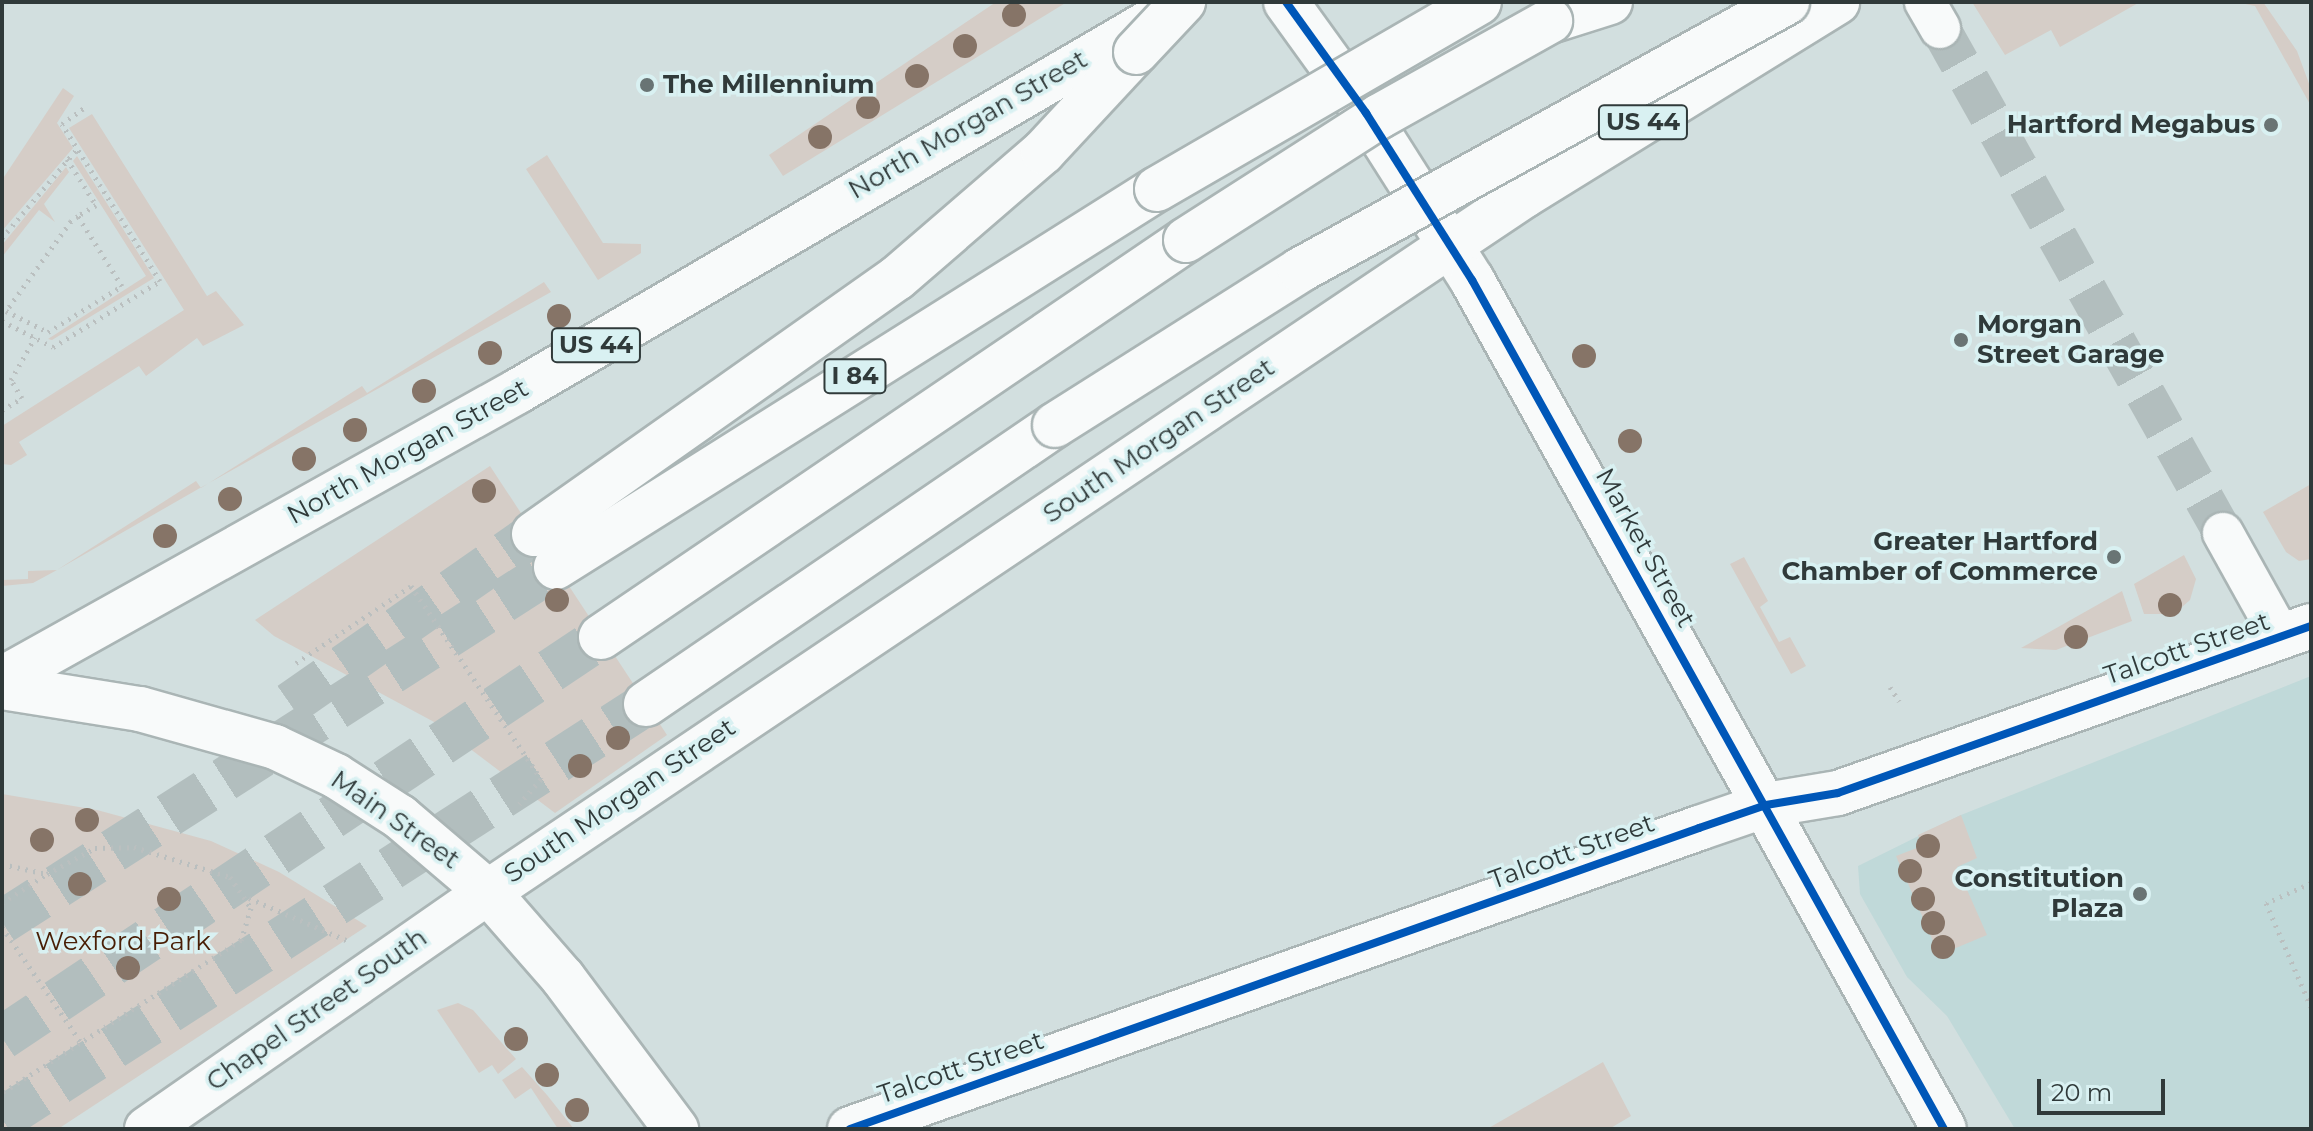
<!DOCTYPE html>
<html>
<head>
<meta charset="utf-8">
<style>
  body { margin:0 }
  #map { position:relative; width:2313px; height:1131px; overflow:hidden; background:#d2dfdf; font-family:Montserrat,sans-serif }
  div>[style] { position:absolute }
  .built>* { inset:0; background:#c0d9d9 }
  .green>* { inset:0; background:#d5cdc7 }
  .minor-tunnel>* { height:40px; margin-top:-20px; transform-origin:0; background:repeating-linear-gradient(90deg,#b2bebe 0 40px,transparent 0 60px) }
  .motorway-tunnel>* { height:44px; margin-top:-22px; transform-origin:0; background:repeating-linear-gradient(90deg,#b2bebe 0 44px,transparent 0 66px) }
  .path>* { height:5px; margin-top:-2.5px; transform-origin:0; background:repeating-linear-gradient(90deg,#babfbf 0 2px,transparent 0 8px) }
  .roads { filter:drop-shadow(2px 0 #aab5b5) drop-shadow(-2px 0 #aab5b5) drop-shadow(0 2px #aab5b5) drop-shadow(0 -2px #aab5b5) }
  .minor>* { height:40px; margin:-20px; padding:0 20px; transform-origin:20px; border-radius:20px; background:#f8fafa }
  .tertiary>* { height:44px; margin:-22px; padding:0 22px; transform-origin:22px; border-radius:22px; background:#f8fafa }
  .primary>* { height:44px; margin:-22px; padding:0 22px; transform-origin:22px; border-radius:22px; background:#f8fafa }
  .trunk>* { height:44px; margin:-22px; padding:0 22px; transform-origin:22px; border-radius:22px; background:#f8fafa }
  .motorway>* { height:44px; margin:-22px; padding:0 22px; transform-origin:22px; border-radius:22px; background:#f8fafa }
  .bridges { filter:drop-shadow(2px 0 #aab5b5) drop-shadow(-2px 0 #aab5b5) drop-shadow(0 2px #aab5b5) drop-shadow(0 -2px #aab5b5) }
  .motorway-bridge>* { height:44px; margin:-22px; padding:0 22px; transform-origin:22px; border-radius:22px; background:#f8fafa }
  .cycleway>* { height:8px; margin:-4px; padding:0 4px; transform-origin:4px; border-radius:4px; background:#0057b8 }
  .trees>* { width:24px; height:24px; margin:-12px; border-radius:50%; background:#867467 }
  .dots>* { width:22px; height:22px; translate:-50% -50%; box-sizing:border-box; border:4px solid #d9f1f2; border-radius:50% }
  span { translate:-50% -50%; white-space:nowrap; text-align:center; line-height:1.15; -webkit-text-stroke:7px #d9f1f2; paint-order:stroke }
  .shield-label span { padding:2px 6px; background:#d9f1f2; border:2px solid; border-radius:6px; -webkit-text-stroke-width:0 }
  .shield-label { font-size:24px; color:#303a3a; font-weight:700 }
  .poi-label { font-size:26px; color:#303a3a; font-weight:700 }
  .left { translate:0 -50%; text-align:left }
  .right { translate:-100% -50%; text-align:right }
  .street-label { font-size:26px; color:#303a3a }
  .park-label { font-size:26px; color:#481d04 }
  .frame { position:absolute; inset:0; border:4px solid #303a3a; pointer-events:none }
  .scale { position:absolute; left:2037px; top:1079px; width:128px; height:36px; box-sizing:border-box; border:4px solid #303a3a; border-top:0; padding-left:10px; font-size:24px; line-height:28px; white-space:nowrap; color:#303a3a; -webkit-text-stroke:6px #d9f1f2; paint-order:stroke }
</style>
</head>
<body>
<div id="map">
  <div class="built">
    <div style="clip-path:polygon(2311px 676px,2311px 1129px,2015px 1129px,1947px 1016px,1907px 977px,1860px 894px,1858px 866px,1961px 815px)"></div>
  </div>
  <div class="green">
    <div style="clip-path:polygon(996px 2px,1067px 2px,783px 176px,769px 155px)"></div>
    <div style="clip-path:polygon(1972px 2px,2140px 2px,2060px 47px,2051px 30px,2005px 55px)"></div>
    <div style="clip-path:polygon(2236px 2px,2263px 2px,2297px 51px,2311px 89px,2311px 106px,2255px 6px)"></div>
    <div style="clip-path:polygon(63px 88px,74px 96px,57px 123px,73px 148px,2px 231px,2px 180px)"></div>
    <div style="clip-path:polygon(92px 114px,207px 296px,216px 291px,244px 325px,203px 346px,197px 338px,146px 376px,139px 366px,19px 442px,27px 455px,11px 465px,2px 464px,2px 426px,184px 310px,69px 128px)"></div>
    <div style="clip-path:polygon(547px 155px,603px 243px,641px 244px,641px 253px,598px 280px,526px 169px)"></div>
    <div style="clip-path:polygon(77px 156px,154px 278px,52px 340px,48px 339px,146px 276px,73px 161px)"></div>
    <div style="clip-path:polygon(66px 167px,69px 172px,44px 204px,55px 222px,39px 210px,2px 257px,2px 245px)"></div>
    <div style="clip-path:polygon(544px 282px,551px 292px,200px 488px,57px 570px,33px 583px,2px 586px,2px 580px,28px 579px,28px 571px,57px 570px,196px 481px,201px 488px,362px 386px,367px 393px)"></div>
    <div style="clip-path:polygon(490px 466px,667px 735px,555px 813px,436px 723px,274px 636px,255px 620px)"></div>
    <div style="clip-path:polygon(2311px 484px,2311px 559px,2299px 561px,2286px 552px,2263px 512px)"></div>
    <div style="clip-path:polygon(2184px 555px,2196px 579px,2190px 600px,2174px 614px,2144px 614px,2134px 584px)"></div>
    <div style="clip-path:polygon(1744px 557px,1768px 601px,1760px 607px,1779px 642px,1790px 637px,1806px 666px,1791px 674px,1730px 564px)"></div>
    <div style="clip-path:polygon(2122px 591px,2132px 621px,2056px 650px,2021px 648px)"></div>
    <div style="clip-path:polygon(2px 794px,97px 810px,211px 841px,279px 872px,367px 926px,58px 1129px,2px 1129px)"></div>
    <div style="clip-path:polygon(1961px 815px,1977px 858px,1957px 867px,1987px 935px,1939px 955px,1896px 856px,1922px 846px,1918px 835px)"></div>
    <div style="clip-path:polygon(458px 1003px,473px 1010px,516px 1059px,498px 1074px,492px 1065px,479px 1073px,437px 1010px)"></div>
    <div style="clip-path:polygon(1603px 1062px,1631px 1116px,1609px 1129px,1487px 1129px)"></div>
    <div style="clip-path:polygon(522px 1067px,547px 1095px,574px 1129px,558px 1129px,531px 1088px,515px 1099px,502px 1080px)"></div>
  </div>
  <div class="minor-tunnel">
    <div style="left:1940px;top:28px;width:579px;rotate:60.73deg"></div>
  </div>
  <div class="motorway-tunnel">
    <div style="left:290px;top:704px;width:297px;rotate:-34.9deg"></div>
    <div style="left:2px;top:922px;width:658px;rotate:-32.65deg"></div>
    <div style="left:2px;top:1038px;width:721px;rotate:-33.8deg"></div>
    <div style="left:2px;top:1119px;width:766px;rotate:-32.8deg"></div>
  </div>
  <div class="path">
    <div style="left:67px;top:159px;width:54px;rotate:57.8deg"></div>
    <div style="left:96px;top:205px;width:21px;rotate:149deg"></div>
    <div style="left:78px;top:216px;width:9px;rotate:144deg"></div>
    <div style="left:71px;top:221px;width:111px;rotate:125.8deg"></div>
    <div style="left:6px;top:311px;width:47px;rotate:26.6deg"></div>
    <div style="left:48px;top:332px;width:87px;rotate:-31.9deg"></div>
    <div style="left:122px;top:286px;width:83px;rotate:-122.2deg"></div>
    <div style="left:2px;top:238px;width:116px;rotate:-49.9deg"></div>
    <div style="left:2px;top:321px;width:57px;rotate:27deg"></div>
    <div style="left:53px;top:347px;width:126px;rotate:-31.7deg"></div>
    <div style="left:160px;top:281px;width:185px;rotate:-122deg"></div>
    <div style="left:62px;top:124px;width:31px;rotate:-36deg"></div>
    <div style="left:2px;top:410px;width:23px;rotate:-31deg"></div>
    <div style="left:22px;top:398px;width:21px;rotate:-121deg"></div>
    <div style="left:11px;top:380px;width:49px;rotate:-60.8deg"></div>
    <div style="left:296px;top:663px;width:138px;rotate:-33.8deg"></div>
    <div style="left:411px;top:586px;width:233px;rotate:56deg"></div>
    <div style="left:541px;top:779px;width:33px;rotate:131deg"></div>
    <div style="left:1890px;top:687px;width:17px;rotate:57deg"></div>
    <div style="left:2px;top:864px;width:46px;rotate:12.5deg"></div>
    <div style="left:47px;top:874px;width:55px;rotate:-28.4deg"></div>
    <div style="left:95px;top:848px;width:39px;rotate:-1deg"></div>
    <div style="left:134px;top:847px;width:101px;rotate:17.4deg"></div>
    <div style="left:230px;top:877px;width:37px;rotate:56deg"></div>
    <div style="left:251px;top:908px;width:34px;rotate:107deg"></div>
    <div style="left:241px;top:940px;width:284px;rotate:147.4deg"></div>
    <div style="left:2311px;top:883px;width:49px;rotate:156deg"></div>
    <div style="left:2266px;top:903px;width:113px;rotate:66.6deg"></div>
    <div style="left:249px;top:898px;width:106px;rotate:23.4deg"></div>
    <div style="left:2px;top:903px;width:54px;rotate:-32.8deg"></div>
    <div style="left:2px;top:927px;width:138px;rotate:55.6deg"></div>
  </div>
  <div class="roads">
    <div class="minor">
      <div style="left:1925px;top:2px;width:30px;rotate:60deg"></div>
      <div style="left:2223px;top:533px;width:119px;rotate:60.9deg"></div>
    </div>
    <div class="tertiary">
      <div style="left:1286px;top:2px;width:137px;rotate:54.2deg"></div>
      <div style="left:1366px;top:113px;width:198px;rotate:57.6deg"></div>
      <div style="left:1472px;top:280px;width:971px;rotate:60.93deg"></div>
      <div style="left:147px;top:1129px;width:415px;rotate:-34.8deg"></div>
      <div style="left:850px;top:1129px;width:901px;rotate:-19.52deg"></div>
      <div style="left:1699px;top:828px;width:71px;rotate:-18.9deg"></div>
      <div style="left:1766px;top:805px;width:73px;rotate:-9.5deg"></div>
      <div style="left:1838px;top:793px;width:502px;rotate:-19.45deg"></div>
    </div>
    <div class="primary">
      <div style="left:488px;top:892px;width:114px;rotate:48.9deg"></div>
      <div style="left:563px;top:978px;width:189px;rotate:53.2deg"></div>
    </div>
    <div class="trunk">
      <div style="left:2px;top:679px;width:591px;rotate:-29.17deg"></div>
      <div style="left:518px;top:391px;width:757px;rotate:-30.29deg"></div>
      <div style="left:2px;top:687px;width:140px;rotate:9.1deg"></div>
      <div style="left:140px;top:709px;width:140px;rotate:15.7deg"></div>
      <div style="left:275px;top:747px;width:68px;rotate:25.4deg"></div>
      <div style="left:336px;top:776px;width:76px;rotate:32.6deg"></div>
      <div style="left:400px;top:817px;width:116px;rotate:40.4deg"></div>
      <div style="left:488px;top:892px;width:1249px;rotate:-33.91deg"></div>
      <div style="left:1525px;top:195px;width:367px;rotate:-31.7deg"></div>
    </div>
    <div class="motorway">
      <div style="left:1550px;top:21px;width:63px;rotate:-17.6deg"></div>
      <div style="left:534px;top:534px;width:444px;rotate:-35.2deg"></div>
      <div style="left:897px;top:278px;width:193px;rotate:-40.8deg"></div>
      <div style="left:1043px;top:152px;width:137px;rotate:-47.1deg"></div>
      <div style="left:556px;top:567px;width:710px;rotate:-32.17deg"></div>
      <div style="left:601px;top:637px;width:707px;rotate:-34.16deg"></div>
      <div style="left:646px;top:704px;width:495px;rotate:-34.3deg"></div>
    </div>
  </div>
  <div class="bridges">
    <div class="motorway-bridge">
      <div style="left:1136px;top:52px;width:69px;rotate:-46.8deg"></div>
      <div style="left:1157px;top:189px;width:372px;rotate:-30.1deg"></div>
      <div style="left:1186px;top:240px;width:230px;rotate:-32.6deg"></div>
      <div style="left:1380px;top:116px;width:195px;rotate:-29.2deg"></div>
      <div style="left:1055px;top:425px;width:290px;rotate:-32.3deg"></div>
      <div style="left:1300px;top:270px;width:556px;rotate:-28.82deg"></div>
    </div>
  </div>
  <div class="cycleway">
    <div style="left:1286px;top:2px;width:137px;rotate:54.2deg"></div>
    <div style="left:1366px;top:113px;width:198px;rotate:57.6deg"></div>
    <div style="left:1472px;top:280px;width:971px;rotate:60.93deg"></div>
    <div style="left:850px;top:1129px;width:901px;rotate:-19.52deg"></div>
    <div style="left:1699px;top:828px;width:71px;rotate:-18.9deg"></div>
    <div style="left:1766px;top:805px;width:73px;rotate:-9.5deg"></div>
    <div style="left:1838px;top:793px;width:502px;rotate:-19.45deg"></div>
  </div>
  <div class="trees">
    <div style="left:1014px;top:15px"></div>
    <div style="left:965px;top:46px"></div>
    <div style="left:917px;top:76px"></div>
    <div style="left:868px;top:107px"></div>
    <div style="left:820px;top:137px"></div>
    <div style="left:559px;top:316px"></div>
    <div style="left:490px;top:353px"></div>
    <div style="left:1584px;top:356px"></div>
    <div style="left:424px;top:391px"></div>
    <div style="left:355px;top:430px"></div>
    <div style="left:1630px;top:441px"></div>
    <div style="left:304px;top:459px"></div>
    <div style="left:484px;top:491px"></div>
    <div style="left:230px;top:499px"></div>
    <div style="left:165px;top:536px"></div>
    <div style="left:557px;top:600px"></div>
    <div style="left:2170px;top:605px"></div>
    <div style="left:2076px;top:637px"></div>
    <div style="left:618px;top:738px"></div>
    <div style="left:580px;top:766px"></div>
    <div style="left:87px;top:820px"></div>
    <div style="left:42px;top:840px"></div>
    <div style="left:1928px;top:846px"></div>
    <div style="left:1910px;top:871px"></div>
    <div style="left:80px;top:884px"></div>
    <div style="left:169px;top:899px"></div>
    <div style="left:1923px;top:899px"></div>
    <div style="left:1933px;top:923px"></div>
    <div style="left:1943px;top:947px"></div>
    <div style="left:128px;top:968px"></div>
    <div style="left:516px;top:1039px"></div>
    <div style="left:547px;top:1075px"></div>
    <div style="left:577px;top:1110px"></div>
  </div>
  <div class="dots">
    <div style="left:647px;top:85px;background:#697474"></div>
    <div style="left:2271px;top:125px;background:#697474"></div>
    <div style="left:1961px;top:340px;background:#697474"></div>
    <div style="left:2114px;top:557px;background:#697474"></div>
    <div style="left:2140px;top:894px;background:#697474"></div>
  </div>
  <div class="shield-label">
    <span style="left:1643px;top:122px">US 44</span>
    <span style="left:596px;top:345px">US 44</span>
    <span style="left:855px;top:376px">I 84</span>
  </div>
  <div class="poi-label">
    <span class="left" style="left:663px;top:85px">The Millennium</span>
    <span class="right" style="left:2255px;top:125px">Hartford Megabus</span>
    <span class="left" style="left:1977px;top:340px">Morgan<br>Street Garage</span>
    <span class="right" style="left:2098px;top:557px">Greater Hartford<br>Chamber of Commerce</span>
    <span class="right" style="left:2124px;top:894px">Constitution<br>Plaza</span>
  </div>
  <div class="street-label">
    <span style="left:968px;top:125px;rotate:-30deg">North Morgan Street</span>
    <span style="left:1159px;top:441px;rotate:-34deg">South Morgan Street</span>
    <span style="left:408px;top:452px;rotate:-29deg">North Morgan Street</span>
    <span style="left:1645px;top:548px;rotate:61deg">Market Street</span>
    <span style="left:2187px;top:649px;rotate:-19deg">Talcott Street</span>
    <span style="left:620px;top:801px;rotate:-34deg">South Morgan Street</span>
    <span style="left:395px;top:820px;rotate:35deg">Main Street</span>
    <span style="left:1572px;top:852px;rotate:-20deg">Talcott Street</span>
    <span style="left:317px;top:1010px;rotate:-35deg">Chapel Street South</span>
    <span style="left:961px;top:1068px;rotate:-19deg">Talcott Street</span>
  </div>
  <div class="park-label">
    <span style="left:123px;top:942px">Wexford Park</span>
  </div>
  <div class="frame"></div>
  <div class="scale">20 m</div>
</div>
</body>
</html>
